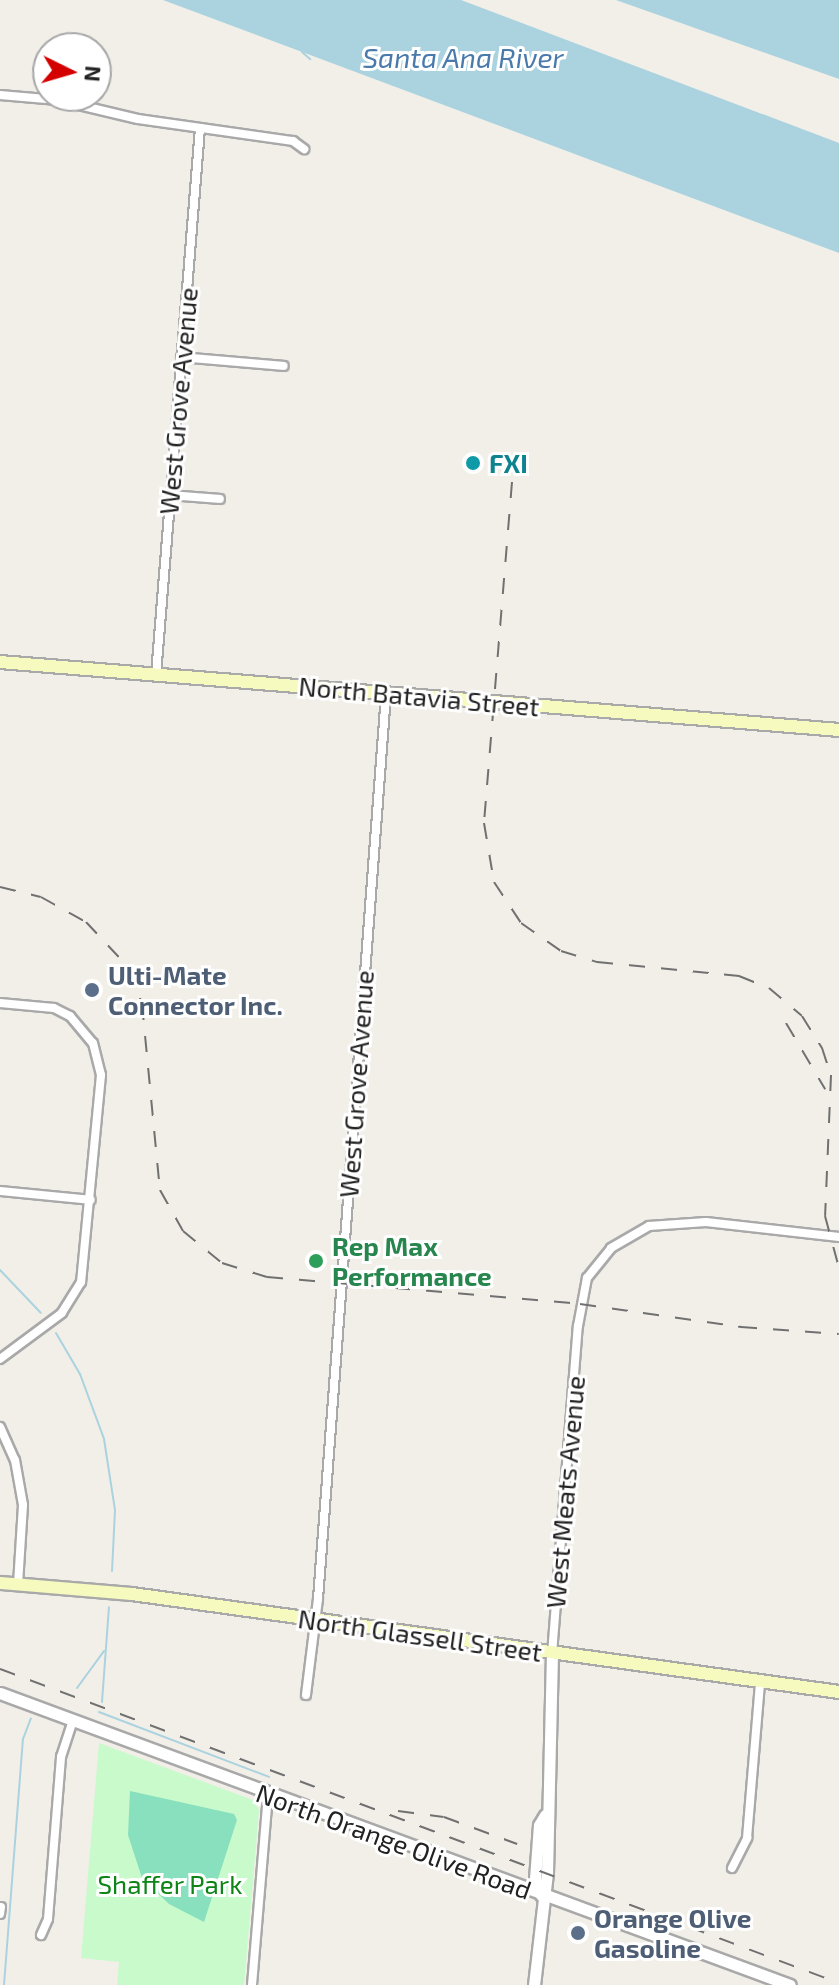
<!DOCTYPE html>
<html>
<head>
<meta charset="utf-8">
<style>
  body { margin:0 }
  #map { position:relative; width:839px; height:1985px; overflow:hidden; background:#f2efe9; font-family:"Exo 2",sans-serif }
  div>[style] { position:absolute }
  .park>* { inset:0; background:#c8facc }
  .pitch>* { inset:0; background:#88e0be }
  .water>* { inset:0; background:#aad3df }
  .stream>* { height:2px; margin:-1px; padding:0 1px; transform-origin:1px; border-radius:1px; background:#aad3df }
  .roads { filter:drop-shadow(2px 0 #a9a9a9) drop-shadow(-2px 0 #a9a9a9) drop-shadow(0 2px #a9a9a9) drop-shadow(0 -2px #a9a9a9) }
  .minor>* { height:8px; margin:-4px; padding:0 4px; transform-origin:4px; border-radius:4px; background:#fff }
  .tertiary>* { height:11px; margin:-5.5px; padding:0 5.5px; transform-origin:5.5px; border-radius:5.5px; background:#fff }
  .secondary>* { height:12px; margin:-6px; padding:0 6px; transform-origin:6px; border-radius:6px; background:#f7fabf }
  .rail>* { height:2px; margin-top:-1px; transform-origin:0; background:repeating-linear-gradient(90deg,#707070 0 16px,transparent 0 32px) }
  .dots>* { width:22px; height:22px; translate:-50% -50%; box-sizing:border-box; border:4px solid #fff; border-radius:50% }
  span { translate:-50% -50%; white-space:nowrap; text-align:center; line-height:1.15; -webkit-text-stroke:6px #fff; paint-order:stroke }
  .street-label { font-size:26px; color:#222 }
  .culture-label { font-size:26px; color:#0d838f; font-weight:700 }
  .left { translate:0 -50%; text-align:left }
  .service-label { font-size:26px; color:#4e5e75; font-weight:700 }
  .leisure-label { font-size:26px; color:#27864d; font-weight:700 }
  .park-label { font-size:26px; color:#0c8416 }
  .water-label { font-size:28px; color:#4a7aab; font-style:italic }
  .north { position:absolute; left:32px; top:32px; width:80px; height:80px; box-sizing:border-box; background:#fff; border:2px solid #a7a7a7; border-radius:50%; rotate:95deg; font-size:22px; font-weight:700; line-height:32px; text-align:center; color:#222 }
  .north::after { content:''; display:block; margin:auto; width:28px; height:36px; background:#d40000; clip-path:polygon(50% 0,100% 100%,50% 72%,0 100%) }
</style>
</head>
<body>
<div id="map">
  <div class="park">
    <div style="clip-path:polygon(99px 1743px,253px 1800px,259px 1810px,244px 1985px,117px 1985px,119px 1962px,81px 1958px)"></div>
  </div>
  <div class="pitch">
    <div style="clip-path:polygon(130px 1791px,234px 1814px,237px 1820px,204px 1922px,169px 1904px,142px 1878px,128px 1835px)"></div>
  </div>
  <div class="water">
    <div style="clip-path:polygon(163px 0,461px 0,839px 143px,839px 253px)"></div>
    <div style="clip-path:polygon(616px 0,839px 0,839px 79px)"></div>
  </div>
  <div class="stream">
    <div style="left:302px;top:52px;width:11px;rotate:41deg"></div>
    <div style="left:0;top:1270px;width:59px;rotate:46.4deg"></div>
    <div style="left:56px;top:1333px;width:48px;rotate:59.7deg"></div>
    <div style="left:80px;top:1374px;width:69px;rotate:69.7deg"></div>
    <div style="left:104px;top:1439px;width:72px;rotate:81.2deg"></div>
    <div style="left:115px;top:1510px;width:61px;rotate:92.8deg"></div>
    <div style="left:77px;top:1688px;width:46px;rotate:-53.9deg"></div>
    <div style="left:102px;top:1702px;width:95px;rotate:-85.8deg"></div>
    <div style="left:99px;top:1712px;width:182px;rotate:20.9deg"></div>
    <div style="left:4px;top:1985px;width:247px;rotate:-85.6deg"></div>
    <div style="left:23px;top:1739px;width:22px;rotate:-69deg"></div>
  </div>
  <div class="roads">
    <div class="minor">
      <div style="left:0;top:95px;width:58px;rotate:4.9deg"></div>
      <div style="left:58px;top:100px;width:82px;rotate:13.4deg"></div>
      <div style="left:138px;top:119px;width:157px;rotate:8.1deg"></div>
      <div style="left:293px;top:141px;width:14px;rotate:36deg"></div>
      <div style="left:181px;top:357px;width:103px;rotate:5deg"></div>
      <div style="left:170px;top:495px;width:50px;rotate:4.6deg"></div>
      <div style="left:156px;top:675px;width:549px;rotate:-85.4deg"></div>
      <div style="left:0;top:1003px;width:54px;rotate:5.3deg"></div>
      <div style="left:54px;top:1008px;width:18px;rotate:27deg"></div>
      <div style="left:70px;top:1016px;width:35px;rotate:50deg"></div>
      <div style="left:93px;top:1043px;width:33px;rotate:76deg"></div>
      <div style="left:101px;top:1075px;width:208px;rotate:95.5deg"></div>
      <div style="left:81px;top:1282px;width:36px;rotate:122deg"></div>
      <div style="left:62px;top:1313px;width:77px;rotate:143.4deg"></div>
      <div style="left:0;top:1191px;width:91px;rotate:5.6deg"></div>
      <div style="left:0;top:1427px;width:36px;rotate:66deg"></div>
      <div style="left:15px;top:1460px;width:46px;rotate:79.9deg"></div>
      <div style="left:23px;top:1505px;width:79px;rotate:93.6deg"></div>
      <div style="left:552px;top:1654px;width:329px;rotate:-85.5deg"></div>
      <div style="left:578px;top:1326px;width:49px;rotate:-79.4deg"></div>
      <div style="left:587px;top:1278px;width:38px;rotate:-51deg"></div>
      <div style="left:611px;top:1248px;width:44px;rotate:-30.1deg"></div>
      <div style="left:649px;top:1226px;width:57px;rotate:-4deg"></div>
      <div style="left:706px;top:1222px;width:134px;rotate:6.4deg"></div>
      <div style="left:306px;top:1695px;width:97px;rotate:-82.9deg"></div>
      <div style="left:318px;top:1599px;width:908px;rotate:-85.7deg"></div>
      <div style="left:732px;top:1868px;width:34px;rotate:-63deg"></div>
      <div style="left:747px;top:1838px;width:157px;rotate:-85.2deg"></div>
      <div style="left:0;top:1914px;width:7px;rotate:-82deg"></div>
      <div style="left:41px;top:1935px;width:17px;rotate:-66deg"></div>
      <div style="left:48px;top:1919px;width:163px;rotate:-85.4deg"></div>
      <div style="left:61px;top:1757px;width:39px;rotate:-72deg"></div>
      <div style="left:252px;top:1985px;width:191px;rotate:-85.2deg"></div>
    </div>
    <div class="tertiary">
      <div style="left:0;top:1693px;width:842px;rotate:20.29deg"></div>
      <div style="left:541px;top:1895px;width:17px;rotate:-111deg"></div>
      <div style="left:535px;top:1879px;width:54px;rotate:-85.8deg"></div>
      <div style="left:539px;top:1825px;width:12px;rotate:-59deg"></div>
      <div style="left:534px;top:1985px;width:113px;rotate:-83.4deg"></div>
      <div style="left:547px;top:1873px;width:219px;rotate:-88.7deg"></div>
    </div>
    <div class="secondary">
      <div style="left:0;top:662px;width:842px;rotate:4.63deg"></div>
      <div style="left:0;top:1583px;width:132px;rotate:4.8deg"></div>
      <div style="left:132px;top:1594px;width:714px;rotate:7.89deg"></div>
    </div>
  </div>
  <div class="rail">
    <div style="left:512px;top:482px;width:342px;rotate:94.7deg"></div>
    <div style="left:484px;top:823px;width:60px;rotate:80.4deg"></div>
    <div style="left:494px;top:882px;width:49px;rotate:56.6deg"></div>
    <div style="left:521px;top:923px;width:49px;rotate:35deg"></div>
    <div style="left:561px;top:951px;width:38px;rotate:17deg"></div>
    <div style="left:597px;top:962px;width:143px;rotate:5.6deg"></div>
    <div style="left:739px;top:976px;width:32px;rotate:22deg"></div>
    <div style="left:769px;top:988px;width:43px;rotate:40.3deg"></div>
    <div style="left:802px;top:1016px;width:38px;rotate:58deg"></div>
    <div style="left:822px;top:1048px;width:28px;rotate:72deg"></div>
    <div style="left:831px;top:1075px;width:141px;rotate:92.4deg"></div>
    <div style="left:825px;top:1216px;width:54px;rotate:74.9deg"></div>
    <div style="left:0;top:887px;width:42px;rotate:13.7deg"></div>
    <div style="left:41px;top:897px;width:51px;rotate:29.1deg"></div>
    <div style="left:86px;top:922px;width:63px;rotate:46.9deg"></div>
    <div style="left:129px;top:968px;width:38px;rotate:70deg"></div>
    <div style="left:142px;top:1004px;width:187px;rotate:84.5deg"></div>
    <div style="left:160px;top:1190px;width:47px;rotate:60.7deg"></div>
    <div style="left:183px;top:1231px;width:50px;rotate:39.4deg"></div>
    <div style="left:222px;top:1263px;width:47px;rotate:17.3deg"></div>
    <div style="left:267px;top:1277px;width:314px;rotate:4.9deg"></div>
    <div style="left:580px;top:1304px;width:163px;rotate:8.1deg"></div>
    <div style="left:741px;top:1327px;width:98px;rotate:4.1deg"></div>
    <div style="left:786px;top:1023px;width:77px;rotate:59.4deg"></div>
    <div style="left:0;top:1669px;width:896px;rotate:20.52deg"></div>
    <div style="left:398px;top:1811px;width:46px;rotate:7.4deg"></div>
    <div style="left:444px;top:1817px;width:78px;rotate:20.3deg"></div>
  </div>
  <div class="dots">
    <div style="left:473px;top:463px;background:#0f9aa8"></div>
    <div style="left:92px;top:990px;background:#5c6f8a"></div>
    <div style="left:316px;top:1261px;background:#2e9e5b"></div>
    <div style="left:578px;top:1933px;background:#5c6f8a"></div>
  </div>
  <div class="street-label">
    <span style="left:178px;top:401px;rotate:-85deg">West Grove Avenue</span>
    <span style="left:419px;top:696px;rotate:5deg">North Batavia Street</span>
    <span style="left:356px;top:1084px;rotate:-86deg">West Grove Avenue</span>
    <span style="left:565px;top:1492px;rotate:-85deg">West Meats Avenue</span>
    <span style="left:420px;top:1635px;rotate:8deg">North Glassell Street</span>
    <span style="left:394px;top:1841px;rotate:20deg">North Orange Olive Road</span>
  </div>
  <div class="culture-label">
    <span class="left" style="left:489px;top:463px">FXI</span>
  </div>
  <div class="service-label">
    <span class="left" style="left:108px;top:990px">Ulti-Mate<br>Connector Inc.</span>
    <span class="left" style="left:594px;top:1933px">Orange Olive<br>Gasoline</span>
  </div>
  <div class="leisure-label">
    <span class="left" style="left:332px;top:1261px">Rep Max<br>Performance</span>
  </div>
  <div class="park-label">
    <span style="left:170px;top:1884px">Shaffer Park</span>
  </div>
  <div class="water-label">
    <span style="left:463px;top:57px">Santa Ana River</span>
  </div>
  <div class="north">N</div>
</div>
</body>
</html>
